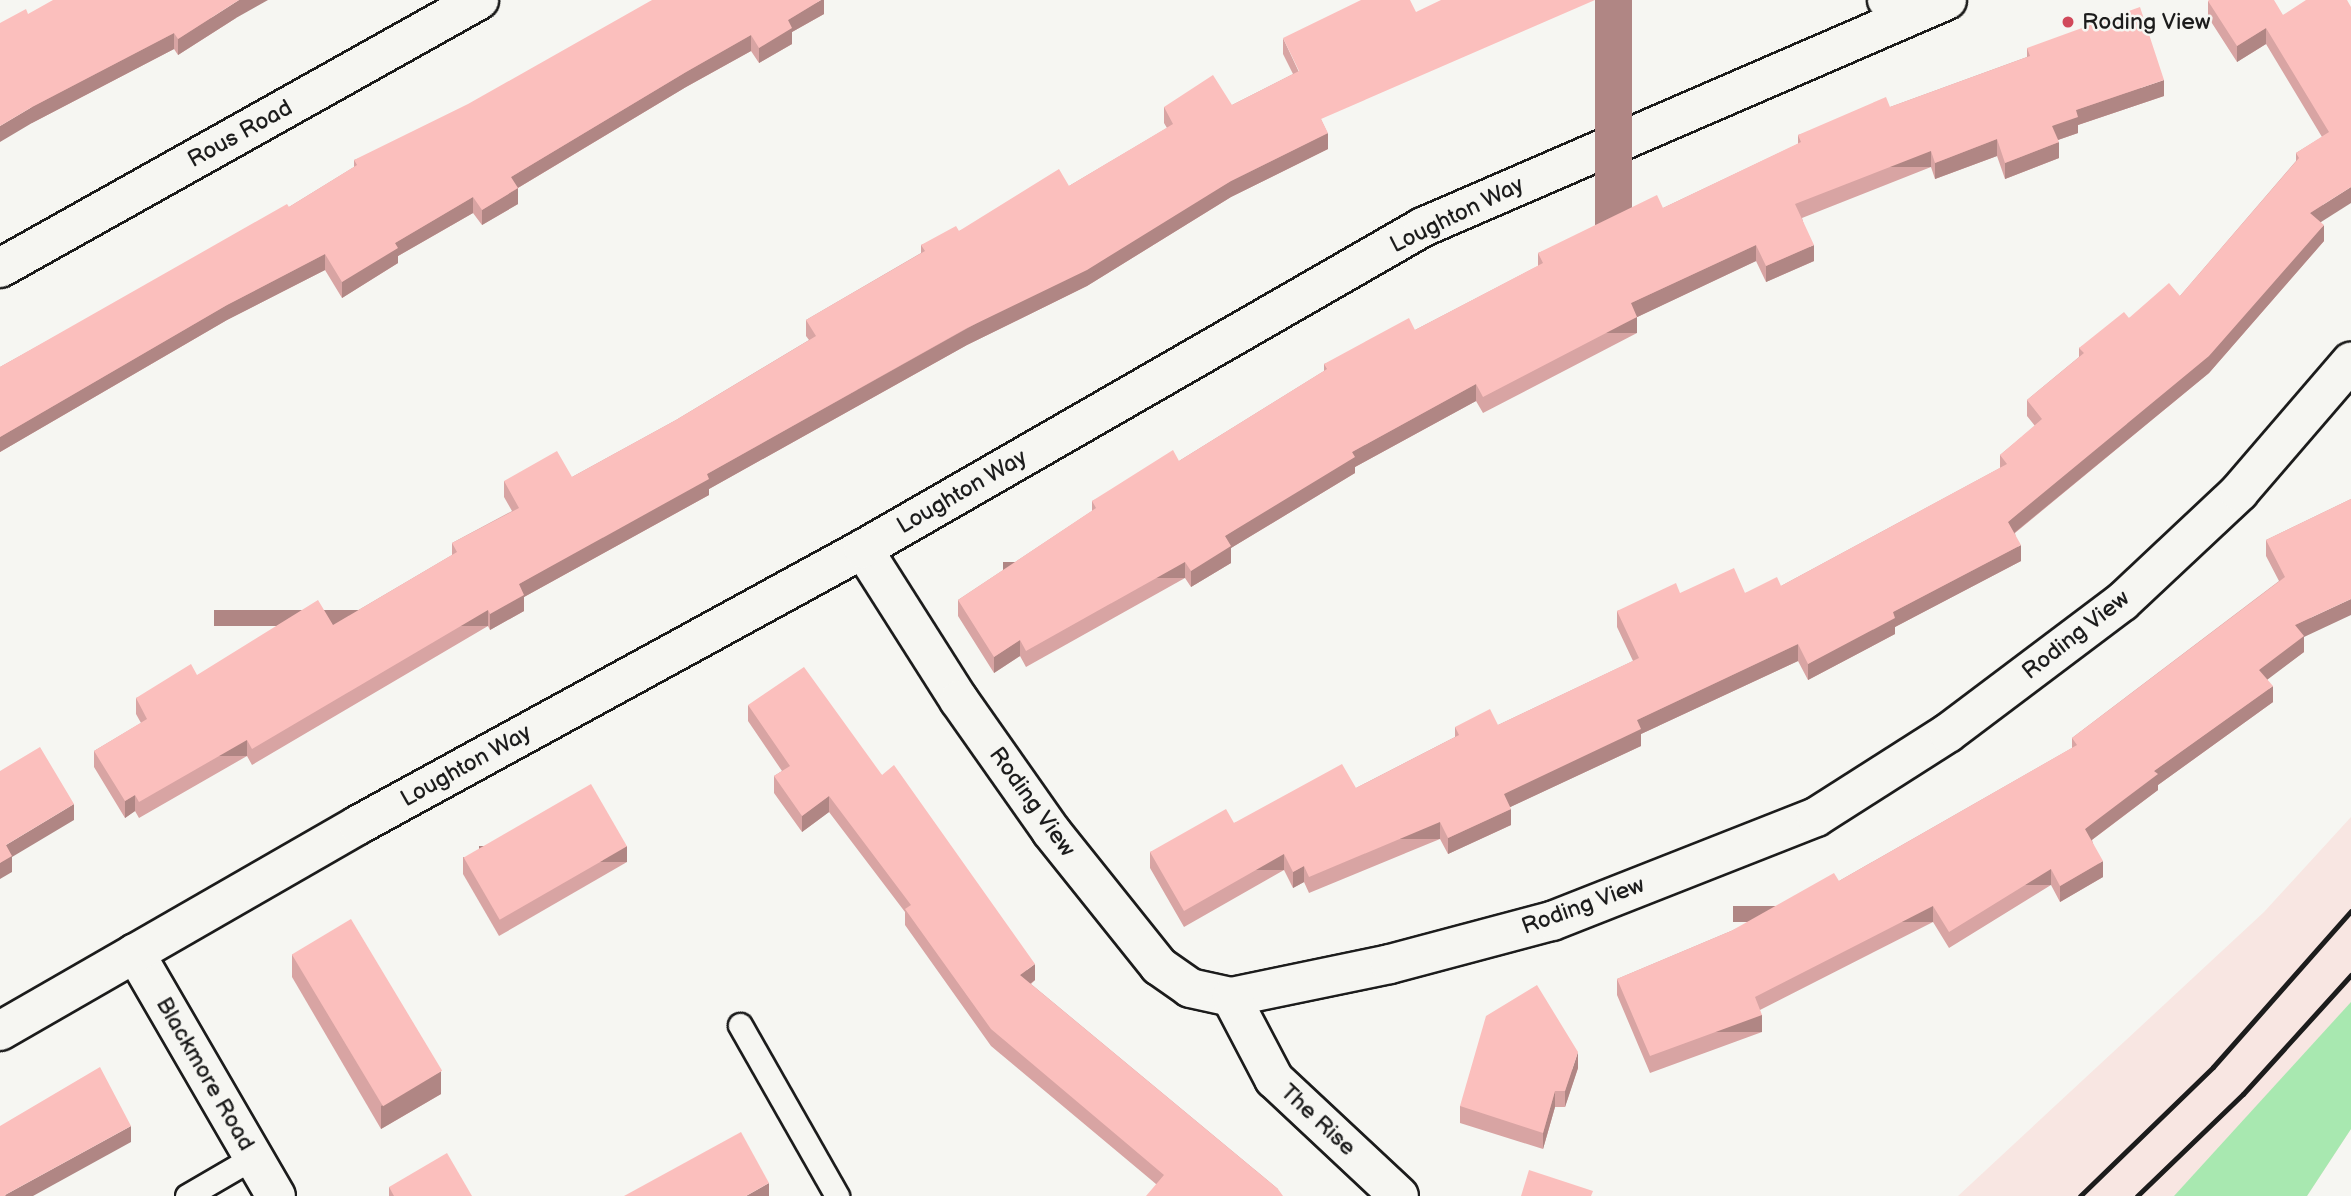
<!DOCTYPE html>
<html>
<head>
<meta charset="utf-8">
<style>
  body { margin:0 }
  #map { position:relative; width:2351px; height:1196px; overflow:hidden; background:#f6f6f2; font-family:"Balsamiq Sans",sans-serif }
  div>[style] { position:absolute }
  .built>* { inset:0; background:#f8e6e2 }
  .green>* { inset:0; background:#a8e8b0 }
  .roads { filter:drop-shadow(2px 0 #1c1c1c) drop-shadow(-2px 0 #1c1c1c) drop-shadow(0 2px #1c1c1c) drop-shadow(0 -2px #1c1c1c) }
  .service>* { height:23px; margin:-11.5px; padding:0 11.5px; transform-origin:11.5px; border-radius:11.5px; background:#f6f6f2 }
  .minor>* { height:38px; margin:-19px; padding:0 19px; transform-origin:19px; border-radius:19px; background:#f6f6f2 }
  .tertiary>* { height:38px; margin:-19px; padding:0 19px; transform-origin:19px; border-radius:19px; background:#f6f6f2 }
  .rail>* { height:5px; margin:-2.5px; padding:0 2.5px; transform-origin:2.5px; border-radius:2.5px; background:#1c1c1c }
  .wall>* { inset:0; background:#d8a4a3 }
  .shaded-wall>* { inset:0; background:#b08684; transform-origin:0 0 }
  .building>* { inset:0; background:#fbbfbd; transform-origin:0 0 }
  .dots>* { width:19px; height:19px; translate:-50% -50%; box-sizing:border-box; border:4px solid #f6f6f2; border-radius:50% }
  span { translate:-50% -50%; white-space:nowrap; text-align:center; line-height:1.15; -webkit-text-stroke:5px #f6f6f2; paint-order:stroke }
  .poi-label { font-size:23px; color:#1c1c1c }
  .left { translate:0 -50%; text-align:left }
  .street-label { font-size:23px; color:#1c1c1c }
</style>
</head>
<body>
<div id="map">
  <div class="built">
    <div style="clip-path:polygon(2351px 817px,2351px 1129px,2307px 1196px,1958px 1196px,2264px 912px)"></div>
  </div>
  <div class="green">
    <div style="clip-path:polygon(2351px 1002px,2351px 1129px,2307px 1196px,2174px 1196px)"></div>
  </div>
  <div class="roads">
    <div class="service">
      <div style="left:740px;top:1025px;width:197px;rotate:60.4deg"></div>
      <div style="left:187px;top:1196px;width:78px;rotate:-30.2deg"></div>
    </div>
    <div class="minor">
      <div style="left:1887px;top:0;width:22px;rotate:47deg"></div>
      <div style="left:0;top:268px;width:549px;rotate:-29.23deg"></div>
      <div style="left:863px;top:549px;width:179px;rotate:57.6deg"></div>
      <div style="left:959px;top:700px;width:160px;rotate:54.9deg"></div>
      <div style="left:1051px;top:831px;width:173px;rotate:51.3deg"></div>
      <div style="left:1159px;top:966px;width:38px;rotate:35deg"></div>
      <div style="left:1190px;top:988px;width:42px;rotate:12.4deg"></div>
      <div style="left:1231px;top:997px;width:162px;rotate:-11.7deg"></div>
      <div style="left:1390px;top:964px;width:168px;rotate:-14.9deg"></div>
      <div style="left:1552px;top:921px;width:284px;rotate:-21.5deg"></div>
      <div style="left:1816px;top:817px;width:156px;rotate:-32.5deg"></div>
      <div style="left:1948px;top:733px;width:218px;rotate:-37deg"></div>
      <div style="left:2122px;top:602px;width:161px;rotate:-43.2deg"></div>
      <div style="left:2239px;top:492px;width:172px;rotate:-49.3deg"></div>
      <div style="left:135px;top:953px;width:281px;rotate:59.9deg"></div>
      <div style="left:1231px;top:997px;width:93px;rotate:62.3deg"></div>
      <div style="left:1274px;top:1079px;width:171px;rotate:43.1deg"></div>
    </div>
    <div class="tertiary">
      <div style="left:0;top:1031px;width:413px;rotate:-29.9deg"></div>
      <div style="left:358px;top:825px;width:576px;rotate:-28.66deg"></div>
      <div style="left:863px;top:549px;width:646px;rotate:-29.9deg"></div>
      <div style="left:1423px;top:227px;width:571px;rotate:-23.42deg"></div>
    </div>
  </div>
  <div class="rail">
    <div style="left:2080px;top:1196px;width:185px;rotate:-44.1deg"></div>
    <div style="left:2213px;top:1067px;width:208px;rotate:-48.5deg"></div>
    <div style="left:2137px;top:1196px;width:147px;rotate:-43.9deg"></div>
    <div style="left:2243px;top:1094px;width:161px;rotate:-47.8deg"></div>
  </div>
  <div class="wall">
    <div style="clip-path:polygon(824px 0,824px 14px,792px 32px,792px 44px,759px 63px,751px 51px,686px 87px,518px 188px,518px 204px,482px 225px,473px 213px,398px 256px,398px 263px,342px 298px,325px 270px,227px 320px,0 452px,0 367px,289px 207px,354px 167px,354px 160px)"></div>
    <div style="clip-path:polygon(2347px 0,2321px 222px,2324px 241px,2209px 373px,2015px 533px,2021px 561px,1895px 627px,1895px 634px,1808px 680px,1798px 661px,1641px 734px,1641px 746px,1510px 807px,1511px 825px,1448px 854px,1440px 839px,1309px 893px,1304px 882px,1293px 888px,1284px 870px,1184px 927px,1150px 868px,1150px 852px,1234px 823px,1356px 788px,1455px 737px,1455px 727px,1498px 725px,1633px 661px,1617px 627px,1617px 611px,1680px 593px,1745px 593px,1781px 586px,2000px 468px,2000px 455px,2035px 426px,2027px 416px,2027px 400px,2079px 357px,2079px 348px,2129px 318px,2180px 296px,2296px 161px,2296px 153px,2322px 137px,2266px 44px,2237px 62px,2208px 17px,2208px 1px,2283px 15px)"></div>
    <div style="clip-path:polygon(28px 14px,236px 18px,178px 55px,174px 49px,32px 123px)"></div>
    <div style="clip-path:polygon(1283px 38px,1327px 132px,1328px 149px,1231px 197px,1087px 286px,967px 345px,709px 489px,709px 495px,524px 597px,524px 611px,490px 630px,488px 626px,252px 765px,247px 756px,139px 818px,135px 811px,125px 818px,94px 767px,94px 751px,141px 723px,136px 714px,136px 698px,333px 625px,452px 555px,452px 543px,512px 511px,504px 497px,504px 481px,572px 477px,676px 420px,809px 340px,806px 336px,806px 320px,921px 253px,921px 245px,959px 231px,1069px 186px,1167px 128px,1164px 123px,1164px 107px,1232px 105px,1293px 74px,1283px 54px)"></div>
    <div style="clip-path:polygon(2027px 48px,2164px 96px,2078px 125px,2078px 133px,2058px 140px,2059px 158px,2005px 179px,1997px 156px,1935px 179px,1931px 167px,1802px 218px,1814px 261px,1766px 282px,1756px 261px,1637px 317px,1637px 333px,1483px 413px,1476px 401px,1355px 467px,1355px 473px,1231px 548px,1231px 563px,1191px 587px,1185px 578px,1026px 667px,1020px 656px,994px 673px,958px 616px,958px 600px,1092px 511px,1092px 501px,1179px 461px,1324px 371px,1324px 364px,1415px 330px,1538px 266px,1538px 253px,1663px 208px,1798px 144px,1798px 135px,1890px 107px,2027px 57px)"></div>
    <div style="clip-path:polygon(2351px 499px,2304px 637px,2304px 652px,2267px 679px,2273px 702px,2158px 785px,2158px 790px,2092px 840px,2103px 877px,2060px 902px,2051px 885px,1949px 948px,1933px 922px,1760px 1010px,1762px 1032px,1650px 1073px,1617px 995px,1617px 979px,1731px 931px,1839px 881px,2072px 748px,2072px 738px,2279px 581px,2266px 556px,2266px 540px)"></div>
    <div style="clip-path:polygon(748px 705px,882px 775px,1035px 980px,1031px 984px,1278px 1189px,1156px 1184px,991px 1046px,905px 925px,905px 912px,829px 812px,802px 832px,774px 793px,774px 776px,782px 771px,748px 721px)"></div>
    <div style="clip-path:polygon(463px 857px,627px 862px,499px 936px,463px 874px)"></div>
    <div style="clip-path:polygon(292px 954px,441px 1094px,381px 1129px,292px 977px)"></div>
    <div style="clip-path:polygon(1578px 1068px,1565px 1107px,1555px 1107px,1543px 1149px,1460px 1123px,1460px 1106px)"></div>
    <div style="clip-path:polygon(389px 1187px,472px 1196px,389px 1196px)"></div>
  </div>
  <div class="shaded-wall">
    <div style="clip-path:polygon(239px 0,268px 0,236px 18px,178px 55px,178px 39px)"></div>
    <div style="clip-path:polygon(821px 0,824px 0,824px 14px,792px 32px,792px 44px,759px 63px,759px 48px,788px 20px)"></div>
    <div style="left:1595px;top:0;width:37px;height:299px"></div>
    <div style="clip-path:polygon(2266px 28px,2266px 44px,2237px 62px,2237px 46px)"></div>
    <div style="clip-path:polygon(174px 33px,174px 49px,32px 123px,0 142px,0 126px,32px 107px)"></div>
    <div style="clip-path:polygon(751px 35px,751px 51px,686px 87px,511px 192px,511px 177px,686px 72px)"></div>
    <div style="clip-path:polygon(2164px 80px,2164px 96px,2078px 125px,2078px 133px,2052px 142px,2052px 126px,2076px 110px)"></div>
    <div style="clip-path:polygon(1328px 133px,1328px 149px,1231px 197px,1087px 286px,967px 345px,709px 489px,709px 495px,524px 597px,524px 611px,490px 630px,490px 614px,519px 584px,707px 474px,1231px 181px)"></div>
    <div style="clip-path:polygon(1997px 139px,1997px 156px,1935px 179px,1935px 163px)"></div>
    <div style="clip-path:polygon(2059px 142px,2059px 158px,2005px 179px,2005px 163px)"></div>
    <div style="left:1931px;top:151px;width:16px;height:146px;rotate:90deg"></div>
    <div style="clip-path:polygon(2351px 187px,2351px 203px,2310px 229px,2310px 213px)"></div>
    <div style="clip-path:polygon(518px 188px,518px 204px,482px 225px,482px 210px)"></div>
    <div style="clip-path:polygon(473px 197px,473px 213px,398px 256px,398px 263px,342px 298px,342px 282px,395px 243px)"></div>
    <div style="clip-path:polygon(2324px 225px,2324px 241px,2209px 373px,2008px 538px,2008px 522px)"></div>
    <div style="clip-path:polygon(1756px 245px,1756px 261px,1631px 320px,1631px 303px)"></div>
    <div style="clip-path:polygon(1814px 245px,1814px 261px,1766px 282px,1766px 266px)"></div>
    <div style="clip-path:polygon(325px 254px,325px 270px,227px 320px,0 452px,0 437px,227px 305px)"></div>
    <div style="left:1637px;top:317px;width:16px;height:174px;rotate:90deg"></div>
    <div style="clip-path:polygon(1476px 384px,1476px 401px,1355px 467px,1355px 473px,1231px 548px,1231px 563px,1191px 587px,1191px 571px,1225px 536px,1352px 452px)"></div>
    <div style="clip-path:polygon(2021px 545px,2021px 561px,1895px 627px,1895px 634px,1808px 680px,1808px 664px,1893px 612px)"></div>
    <div style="left:1185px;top:562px;width:16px;height:182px;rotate:90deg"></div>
    <div style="clip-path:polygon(2351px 599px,2351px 615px,2304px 637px,2304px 652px,2259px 686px,2259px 670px,2295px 625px)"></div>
    <div style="left:488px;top:610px;width:16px;height:274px;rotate:90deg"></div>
    <div style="clip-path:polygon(1020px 640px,1020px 656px,994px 673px,994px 657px)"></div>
    <div style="clip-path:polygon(1798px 644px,1798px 661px,1641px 734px,1641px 746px,1504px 810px,1504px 794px,1637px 720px)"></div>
    <div style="clip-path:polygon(2273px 686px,2273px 702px,2158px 785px,2158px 790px,2085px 845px,2085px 829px,2154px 771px)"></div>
    <div style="left:247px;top:740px;width:16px;height:125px;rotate:90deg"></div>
    <div style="clip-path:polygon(135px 795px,135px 811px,125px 818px,125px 801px)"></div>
    <div style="clip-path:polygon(829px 796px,829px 812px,802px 832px,802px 816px)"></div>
    <div style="clip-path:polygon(74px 804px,74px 820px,12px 857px,12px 872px,0 879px,0 863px,6px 845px)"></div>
    <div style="clip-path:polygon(1511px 809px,1511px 825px,1448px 854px,1448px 838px)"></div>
    <div style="left:1440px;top:822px;width:17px;height:142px;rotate:90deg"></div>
    <div style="left:627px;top:846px;width:16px;height:148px;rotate:90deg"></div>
    <div style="left:1284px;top:854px;width:16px;height:115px;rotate:90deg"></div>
    <div style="clip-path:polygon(2103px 861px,2103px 877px,2060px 902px,2060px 886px)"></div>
    <div style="clip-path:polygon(1304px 866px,1304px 882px,1293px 888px,1293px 872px)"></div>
    <div style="left:2051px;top:869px;width:16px;height:120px;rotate:90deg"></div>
    <div style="left:1933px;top:906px;width:16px;height:200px;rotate:90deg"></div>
    <div style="clip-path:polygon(1035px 964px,1035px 980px,1020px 991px,1020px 975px)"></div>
    <div style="left:1762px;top:1015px;width:17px;height:119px;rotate:90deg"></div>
    <div style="clip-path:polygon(1578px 1052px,1578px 1068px,1565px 1107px,1565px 1091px)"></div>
    <div style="clip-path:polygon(441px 1071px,441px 1094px,381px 1129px,381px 1106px)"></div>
    <div style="clip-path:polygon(1555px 1091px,1555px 1107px,1543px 1149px,1543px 1133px)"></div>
    <div style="clip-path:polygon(131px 1126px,131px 1142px,33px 1196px,5px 1196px,5px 1195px)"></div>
    <div style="clip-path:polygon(769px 1183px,769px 1196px,746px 1196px)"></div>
  </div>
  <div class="building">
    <div style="clip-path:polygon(53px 0,239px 0,178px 39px,174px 33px,32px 107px,0 126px,0 23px,26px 9px,28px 14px)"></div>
    <div style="clip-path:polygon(652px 0,821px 0,788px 20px,792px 28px,759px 48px,751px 35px,686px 72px,511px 177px,518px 188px,482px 210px,473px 197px,395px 243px,398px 248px,342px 282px,325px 254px,227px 305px,0 437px,0 367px,287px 204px,289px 207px,357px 165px,354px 160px,468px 104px)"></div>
    <div style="clip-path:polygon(1361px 0,1410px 0,1416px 12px,1441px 0,1595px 0,1321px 119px,1328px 133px,1231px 181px,1087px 270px,967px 328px,707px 474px,709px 479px,519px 584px,524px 595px,490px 614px,488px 610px,252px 749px,247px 740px,139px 802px,135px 795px,125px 801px,94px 751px,147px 719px,136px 698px,191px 664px,197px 675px,318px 600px,333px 625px,457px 552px,452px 543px,519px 508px,504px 481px,557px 451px,572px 477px,676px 420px,816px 336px,806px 320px,925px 251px,921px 245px,956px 226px,959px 231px,1059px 169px,1069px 186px,1173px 124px,1164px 107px,1213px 75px,1232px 105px,1299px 71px,1283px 38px)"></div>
    <div style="clip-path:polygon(2209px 0,2274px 0,2283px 15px,2306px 0,2347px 0,2351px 7px,2351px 187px,2310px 213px,2324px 225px,2209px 356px,2008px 522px,2021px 545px,1893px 612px,1895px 618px,1808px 664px,1798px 644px,1637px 720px,1641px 729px,1504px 794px,1511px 809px,1448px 838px,1440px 822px,1309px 877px,1304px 866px,1293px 872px,1284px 854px,1184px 911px,1150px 852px,1226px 809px,1234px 823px,1342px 764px,1356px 788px,1459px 735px,1455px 727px,1490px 709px,1498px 725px,1639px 658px,1617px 611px,1676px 583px,1680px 593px,1734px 568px,1745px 593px,1777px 577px,1781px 586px,2007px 464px,2000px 455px,2042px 419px,2027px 400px,2084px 353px,2079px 348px,2124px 312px,2129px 318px,2169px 283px,2180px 296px,2299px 158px,2296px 153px,2329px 132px,2266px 28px,2237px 46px,2208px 1px)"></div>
    <div style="clip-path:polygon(2140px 7px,2164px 80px,2076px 110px,2078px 117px,2052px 126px,2059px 142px,2005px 163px,1997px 139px,1935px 163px,1931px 151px,1795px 204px,1814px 245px,1766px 266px,1756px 245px,1631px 303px,1637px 317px,1483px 397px,1476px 384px,1352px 452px,1355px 457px,1225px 536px,1231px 546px,1191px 571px,1185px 562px,1026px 651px,1020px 640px,994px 657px,958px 600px,1096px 508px,1092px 501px,1173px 450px,1179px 461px,1327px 369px,1324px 364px,1409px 318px,1415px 330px,1543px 263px,1538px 253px,1657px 195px,1663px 208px,1801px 142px,1798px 135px,1886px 97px,1890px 107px,2030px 56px,2027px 48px)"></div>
    <div style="clip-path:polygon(2351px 499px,2351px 599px,2295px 625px,2304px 636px,2259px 670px,2273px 686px,2154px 771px,2158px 774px,2085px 829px,2103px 861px,2060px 886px,2051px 869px,1949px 932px,1933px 906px,1755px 997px,1762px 1015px,1650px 1056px,1617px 979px,1731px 931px,1834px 873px,1839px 881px,2077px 745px,2072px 738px,2285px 577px,2266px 540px)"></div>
    <div style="clip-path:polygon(804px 667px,882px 775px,894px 765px,1035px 964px,1020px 975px,1278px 1189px,1283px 1196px,1146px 1196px,1164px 1175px,991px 1029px,905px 909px,911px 905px,829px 796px,802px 816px,774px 776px,790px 766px,748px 705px)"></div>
    <div style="clip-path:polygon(40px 747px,74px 804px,6px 845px,12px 856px,0 863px,0 771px)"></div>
    <div style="left:591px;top:784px;width:72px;height:147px;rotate:60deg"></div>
    <div style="left:351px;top:919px;width:177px;height:69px;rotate:59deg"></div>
    <div style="clip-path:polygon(1537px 985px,1578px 1052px,1565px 1091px,1555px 1091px,1543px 1133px,1460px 1106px,1486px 1016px)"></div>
    <div style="clip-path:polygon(100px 1067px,131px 1126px,5px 1195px,6px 1196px,0 1196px,0 1126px)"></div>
    <div style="clip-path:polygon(741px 1132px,769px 1183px,746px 1196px,624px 1196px)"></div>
    <div style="clip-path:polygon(447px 1153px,472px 1196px,394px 1196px,389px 1187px)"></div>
    <div style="clip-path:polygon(1529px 1170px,1593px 1191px,1591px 1196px,1521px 1196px)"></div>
  </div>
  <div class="dots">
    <div style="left:2068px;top:22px;background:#d1495b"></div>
  </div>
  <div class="poi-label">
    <span class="left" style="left:2082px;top:22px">Roding View</span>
  </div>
  <div class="street-label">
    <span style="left:240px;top:134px;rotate:-29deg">Rous Road</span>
    <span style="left:1457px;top:215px;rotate:-26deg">Loughton Way</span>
    <span style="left:962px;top:492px;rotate:-30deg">Loughton Way</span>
    <span style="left:2076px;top:635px;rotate:-38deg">Roding View</span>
    <span style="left:466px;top:766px;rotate:-29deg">Loughton Way</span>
    <span style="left:1032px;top:802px;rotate:54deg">Roding View</span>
    <span style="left:1583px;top:906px;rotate:-20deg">Roding View</span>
    <span style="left:205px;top:1074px;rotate:60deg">Blackmore Road</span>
    <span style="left:1318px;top:1120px;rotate:43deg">The Rise</span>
  </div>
</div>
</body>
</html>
